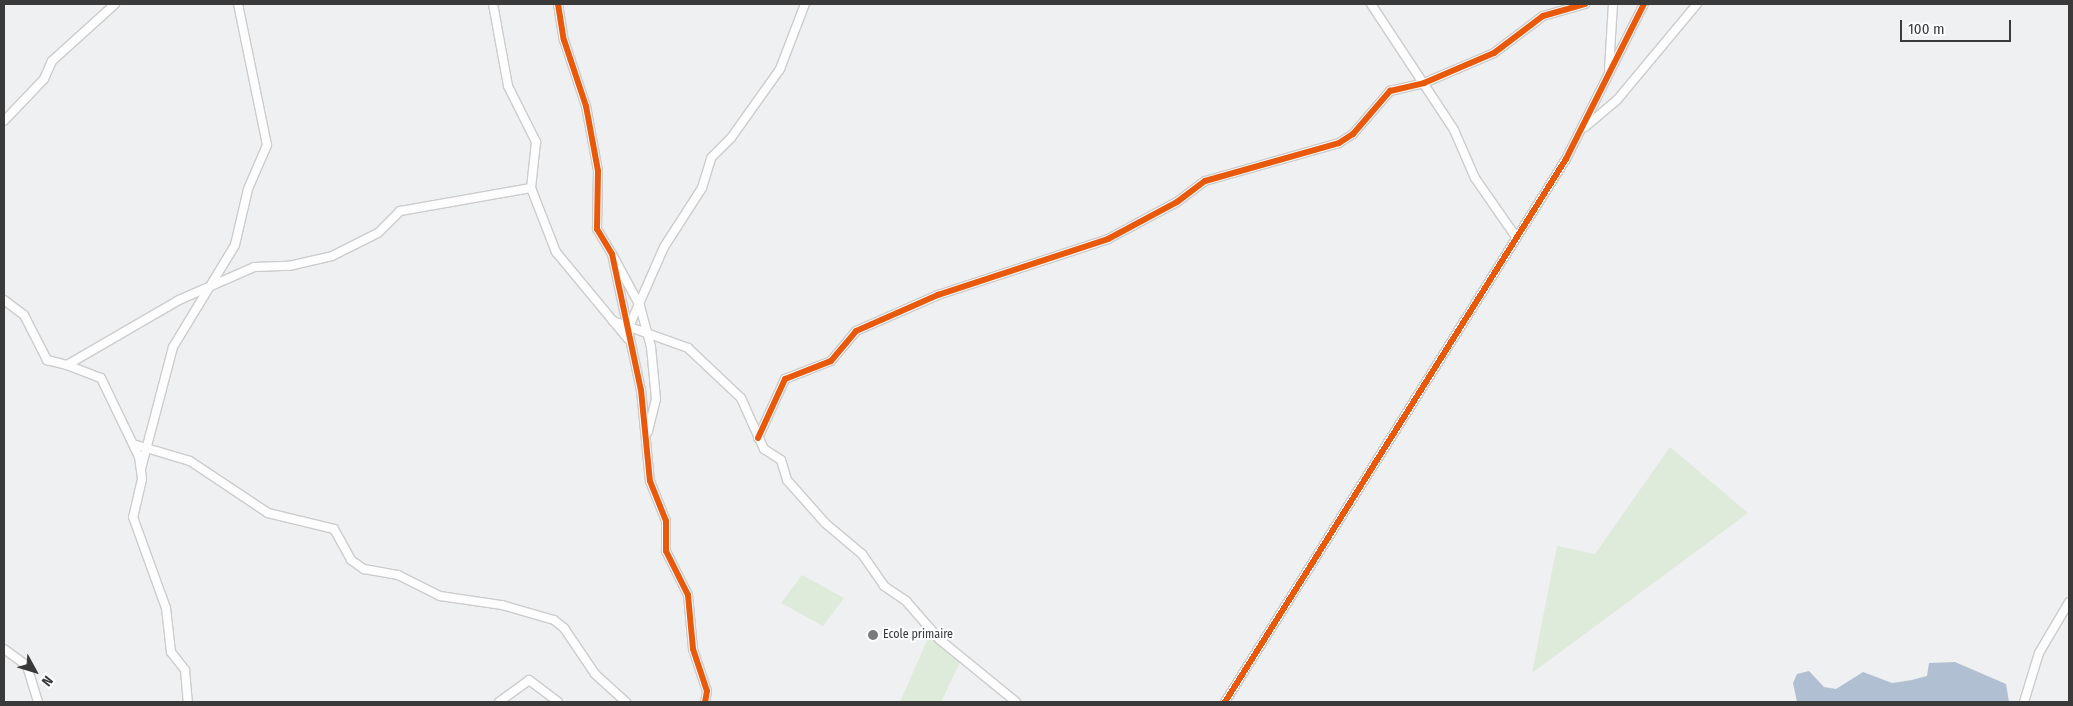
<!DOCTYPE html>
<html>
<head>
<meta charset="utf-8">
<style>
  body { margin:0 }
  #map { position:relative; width:2073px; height:706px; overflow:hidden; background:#eff0f1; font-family:"Fira Sans Condensed",sans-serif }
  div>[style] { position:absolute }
  .green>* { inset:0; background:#deeada }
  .water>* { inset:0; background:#b1bfd3 }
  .roads { filter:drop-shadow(1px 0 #cccccd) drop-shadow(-1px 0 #cccccd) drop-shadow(0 1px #cccccd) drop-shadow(0 -1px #cccccd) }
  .minor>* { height:8px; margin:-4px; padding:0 4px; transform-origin:4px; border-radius:4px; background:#fdfdfd }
  .cycleway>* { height:6px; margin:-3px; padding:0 3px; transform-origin:3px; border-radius:3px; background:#e8590c }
  .dots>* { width:14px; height:14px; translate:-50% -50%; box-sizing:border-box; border:2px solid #fcfdff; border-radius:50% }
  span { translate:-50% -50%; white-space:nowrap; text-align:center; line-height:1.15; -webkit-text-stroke:4px #fcfdff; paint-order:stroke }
  .poi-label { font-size:12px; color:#3a3a3b }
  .left { translate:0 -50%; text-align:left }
  .frame { position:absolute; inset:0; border:5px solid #3a3a3b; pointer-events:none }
  .north { position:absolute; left:10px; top:646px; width:50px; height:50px; -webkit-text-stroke:4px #fcfdff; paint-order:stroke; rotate:129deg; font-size:14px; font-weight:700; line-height:20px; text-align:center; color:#3a3a3b }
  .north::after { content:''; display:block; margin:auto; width:18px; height:22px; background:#3a3a3b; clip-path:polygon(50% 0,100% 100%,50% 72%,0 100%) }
  .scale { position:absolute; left:1900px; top:20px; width:111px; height:22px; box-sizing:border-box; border:2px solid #3a3a3b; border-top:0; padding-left:6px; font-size:15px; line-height:18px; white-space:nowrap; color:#3a3a3b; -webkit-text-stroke:4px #fcfdff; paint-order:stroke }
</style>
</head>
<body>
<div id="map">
  <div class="green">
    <div style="clip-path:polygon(1670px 447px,1748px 513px,1532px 673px,1557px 546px,1595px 554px)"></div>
    <div style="clip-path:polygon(802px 575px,844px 598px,823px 626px,781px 603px)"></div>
    <div style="clip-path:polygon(929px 636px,962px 658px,941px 702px,900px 702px)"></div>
  </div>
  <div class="water">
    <div style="clip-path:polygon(1955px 662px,2006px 684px,2009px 702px,1797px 702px,1793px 683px,1797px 674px,1809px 671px,1824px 687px,1836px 689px,1863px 672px,1892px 683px,1912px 680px,1927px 676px,1929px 663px)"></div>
  </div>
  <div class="roads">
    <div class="minor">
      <div style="left:493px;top:4px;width:83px;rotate:79.6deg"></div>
      <div style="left:508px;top:86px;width:63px;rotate:63.4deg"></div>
      <div style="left:536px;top:142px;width:46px;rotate:96.2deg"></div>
      <div style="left:531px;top:188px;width:69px;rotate:68.7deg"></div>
      <div style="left:556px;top:252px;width:113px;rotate:50.4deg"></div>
      <div style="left:558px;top:4px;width:36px;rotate:81deg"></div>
      <div style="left:564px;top:40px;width:70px;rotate:71.6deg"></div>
      <div style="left:586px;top:106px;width:66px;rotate:79.5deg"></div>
      <div style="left:598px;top:171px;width:58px;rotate:91deg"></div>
      <div style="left:597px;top:229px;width:29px;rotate:59deg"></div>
      <div style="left:612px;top:254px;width:139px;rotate:78deg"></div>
      <div style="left:641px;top:390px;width:91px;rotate:84.4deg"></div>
      <div style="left:650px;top:481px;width:43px;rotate:68.2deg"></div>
      <div style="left:666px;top:521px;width:30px;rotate:90deg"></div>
      <div style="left:666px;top:551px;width:49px;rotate:63.4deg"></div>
      <div style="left:688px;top:595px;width:54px;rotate:84.7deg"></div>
      <div style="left:693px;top:649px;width:44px;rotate:71.6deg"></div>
      <div style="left:707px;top:691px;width:11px;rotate:100deg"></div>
      <div style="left:1371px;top:4px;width:151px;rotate:56.6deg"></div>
      <div style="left:1454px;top:130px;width:52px;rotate:66.4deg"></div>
      <div style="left:1475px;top:178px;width:72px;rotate:55.2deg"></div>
      <div style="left:1609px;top:69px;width:65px;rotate:-86.5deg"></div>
      <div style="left:4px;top:121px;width:58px;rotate:-46.4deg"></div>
      <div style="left:44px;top:79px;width:20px;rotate:-66deg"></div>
      <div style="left:52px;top:61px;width:85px;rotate:-42.1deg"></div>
      <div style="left:1585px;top:127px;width:42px;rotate:-40.2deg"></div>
      <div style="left:1617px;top:100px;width:125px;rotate:-50.2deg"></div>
      <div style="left:613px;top:256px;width:57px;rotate:61.6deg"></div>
      <div style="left:640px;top:306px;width:42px;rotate:75deg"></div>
      <div style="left:651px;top:347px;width:52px;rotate:84.5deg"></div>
      <div style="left:656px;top:399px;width:34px;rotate:104deg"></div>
      <div style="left:4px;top:300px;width:25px;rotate:37deg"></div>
      <div style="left:24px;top:315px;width:51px;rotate:62.9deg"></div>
      <div style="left:47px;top:360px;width:21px;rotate:14deg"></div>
      <div style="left:67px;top:365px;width:129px;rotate:-30.1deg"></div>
      <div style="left:179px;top:300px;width:82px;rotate:-23.7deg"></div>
      <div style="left:254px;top:267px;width:35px;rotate:-2deg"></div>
      <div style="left:289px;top:266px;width:44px;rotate:-13.1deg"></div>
      <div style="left:332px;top:256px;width:51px;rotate:-26.6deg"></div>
      <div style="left:378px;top:233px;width:31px;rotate:-45deg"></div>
      <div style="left:400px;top:211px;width:133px;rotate:-10deg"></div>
      <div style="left:613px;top:321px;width:80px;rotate:19.8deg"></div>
      <div style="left:688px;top:348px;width:73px;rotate:43.3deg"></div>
      <div style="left:741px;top:398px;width:56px;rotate:65.7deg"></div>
      <div style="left:764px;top:449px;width:20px;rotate:33deg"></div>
      <div style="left:781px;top:460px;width:21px;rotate:73deg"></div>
      <div style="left:787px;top:480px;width:57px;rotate:48.5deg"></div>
      <div style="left:825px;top:523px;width:48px;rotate:40deg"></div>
      <div style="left:862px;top:554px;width:39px;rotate:55deg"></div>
      <div style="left:884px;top:586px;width:27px;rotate:34deg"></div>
      <div style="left:906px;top:601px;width:52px;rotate:48.9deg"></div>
      <div style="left:940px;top:640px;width:98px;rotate:39.2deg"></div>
      <div style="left:628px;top:329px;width:90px;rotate:-66.3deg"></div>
      <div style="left:664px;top:247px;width:70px;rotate:-57.2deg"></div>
      <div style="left:702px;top:188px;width:31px;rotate:-73deg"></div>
      <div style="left:711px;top:158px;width:28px;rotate:-45deg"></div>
      <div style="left:731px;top:138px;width:85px;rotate:-54.6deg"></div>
      <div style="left:780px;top:69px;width:70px;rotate:-69deg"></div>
      <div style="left:67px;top:365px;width:36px;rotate:21deg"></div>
      <div style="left:101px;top:378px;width:88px;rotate:64.3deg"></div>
      <div style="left:139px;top:457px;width:22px;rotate:82deg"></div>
      <div style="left:142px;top:479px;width:39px;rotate:103deg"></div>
      <div style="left:133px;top:517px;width:97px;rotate:70.1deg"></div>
      <div style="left:166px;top:608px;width:44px;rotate:83.5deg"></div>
      <div style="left:171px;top:652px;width:23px;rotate:52deg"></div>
      <div style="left:185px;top:670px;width:32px;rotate:85deg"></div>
      <div style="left:758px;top:438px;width:65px;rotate:-65.4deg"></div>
      <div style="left:785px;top:379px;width:49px;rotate:-21.4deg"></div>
      <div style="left:831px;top:361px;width:39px;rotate:-50deg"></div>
      <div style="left:856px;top:331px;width:90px;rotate:-23.7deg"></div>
      <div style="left:938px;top:295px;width:179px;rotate:-18.2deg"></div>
      <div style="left:1108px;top:239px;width:78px;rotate:-28.2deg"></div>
      <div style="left:1177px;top:202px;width:35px;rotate:-37deg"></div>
      <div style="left:1205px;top:181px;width:139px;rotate:-15.8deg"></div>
      <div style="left:1339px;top:143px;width:17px;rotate:-33deg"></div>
      <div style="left:1353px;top:134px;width:57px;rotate:-49.3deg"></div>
      <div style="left:1390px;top:91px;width:35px;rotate:-13deg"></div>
      <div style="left:1424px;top:83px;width:76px;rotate:-23.2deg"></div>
      <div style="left:1494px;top:53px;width:61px;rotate:-37.1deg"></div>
      <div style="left:1543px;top:16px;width:44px;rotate:-15.9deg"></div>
      <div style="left:133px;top:444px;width:59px;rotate:16.6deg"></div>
      <div style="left:190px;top:461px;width:94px;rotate:33.7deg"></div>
      <div style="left:268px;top:513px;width:68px;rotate:13.6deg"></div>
      <div style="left:334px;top:529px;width:35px;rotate:61deg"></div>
      <div style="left:351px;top:560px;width:16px;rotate:35deg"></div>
      <div style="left:364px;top:569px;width:35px;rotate:10deg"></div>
      <div style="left:398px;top:575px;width:47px;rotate:26.6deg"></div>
      <div style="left:440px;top:596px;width:63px;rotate:8.3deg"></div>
      <div style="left:502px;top:605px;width:54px;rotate:16.1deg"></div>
      <div style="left:554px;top:620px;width:13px;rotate:39deg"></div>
      <div style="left:564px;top:628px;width:55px;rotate:56deg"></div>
      <div style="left:595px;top:674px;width:42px;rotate:42.1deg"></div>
      <div style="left:141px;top:469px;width:126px;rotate:-75.3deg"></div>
      <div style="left:173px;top:347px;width:119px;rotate:-58.7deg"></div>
      <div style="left:235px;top:245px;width:57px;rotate:-76.9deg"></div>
      <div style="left:248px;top:189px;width:48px;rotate:-66.6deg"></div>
      <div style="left:267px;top:145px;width:144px;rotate:-101.6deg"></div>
      <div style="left:4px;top:649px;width:29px;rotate:36deg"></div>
      <div style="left:27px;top:666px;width:38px;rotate:73deg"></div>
      <div style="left:499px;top:702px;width:37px;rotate:-36deg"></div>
      <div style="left:529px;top:680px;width:36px;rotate:37deg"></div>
      <div style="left:1225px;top:702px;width:641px;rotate:-57.87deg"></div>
      <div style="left:1566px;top:159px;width:174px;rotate:-63.3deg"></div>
      <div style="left:2024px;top:702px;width:51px;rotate:-73deg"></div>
      <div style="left:2039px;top:653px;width:59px;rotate:-59.5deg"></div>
    </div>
  </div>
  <div class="cycleway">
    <div style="left:558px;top:4px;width:36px;rotate:81deg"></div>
    <div style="left:564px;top:40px;width:70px;rotate:71.6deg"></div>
    <div style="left:586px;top:106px;width:66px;rotate:79.5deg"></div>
    <div style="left:598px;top:171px;width:58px;rotate:91deg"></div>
    <div style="left:597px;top:229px;width:29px;rotate:59deg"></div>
    <div style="left:612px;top:254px;width:139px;rotate:78deg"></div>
    <div style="left:641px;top:390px;width:91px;rotate:84.4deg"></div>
    <div style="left:650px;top:481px;width:43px;rotate:68.2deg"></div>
    <div style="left:666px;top:521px;width:30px;rotate:90deg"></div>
    <div style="left:666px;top:551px;width:49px;rotate:63.4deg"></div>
    <div style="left:688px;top:595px;width:54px;rotate:84.7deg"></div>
    <div style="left:693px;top:649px;width:44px;rotate:71.6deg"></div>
    <div style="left:707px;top:691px;width:11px;rotate:100deg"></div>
    <div style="left:758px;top:438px;width:65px;rotate:-65.4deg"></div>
    <div style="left:785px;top:379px;width:49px;rotate:-21.4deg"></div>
    <div style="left:831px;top:361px;width:39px;rotate:-50deg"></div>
    <div style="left:856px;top:331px;width:90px;rotate:-23.7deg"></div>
    <div style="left:938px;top:295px;width:179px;rotate:-18.2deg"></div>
    <div style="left:1108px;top:239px;width:78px;rotate:-28.2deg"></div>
    <div style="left:1177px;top:202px;width:35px;rotate:-37deg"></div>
    <div style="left:1205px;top:181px;width:139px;rotate:-15.8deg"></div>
    <div style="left:1339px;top:143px;width:17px;rotate:-33deg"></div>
    <div style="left:1353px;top:134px;width:57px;rotate:-49.3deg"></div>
    <div style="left:1390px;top:91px;width:35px;rotate:-13deg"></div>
    <div style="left:1424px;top:83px;width:76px;rotate:-23.2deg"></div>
    <div style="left:1494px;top:53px;width:61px;rotate:-37.1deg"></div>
    <div style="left:1543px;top:16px;width:44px;rotate:-15.9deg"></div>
    <div style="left:1225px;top:702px;width:641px;rotate:-57.87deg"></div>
    <div style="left:1566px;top:159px;width:174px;rotate:-63.3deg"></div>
  </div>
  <div class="dots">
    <div style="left:873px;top:635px;background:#797a7b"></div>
  </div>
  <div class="poi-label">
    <span class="left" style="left:883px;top:635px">Ecole primaire</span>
  </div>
  <div class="frame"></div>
  <div class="north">N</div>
  <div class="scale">100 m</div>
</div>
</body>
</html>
